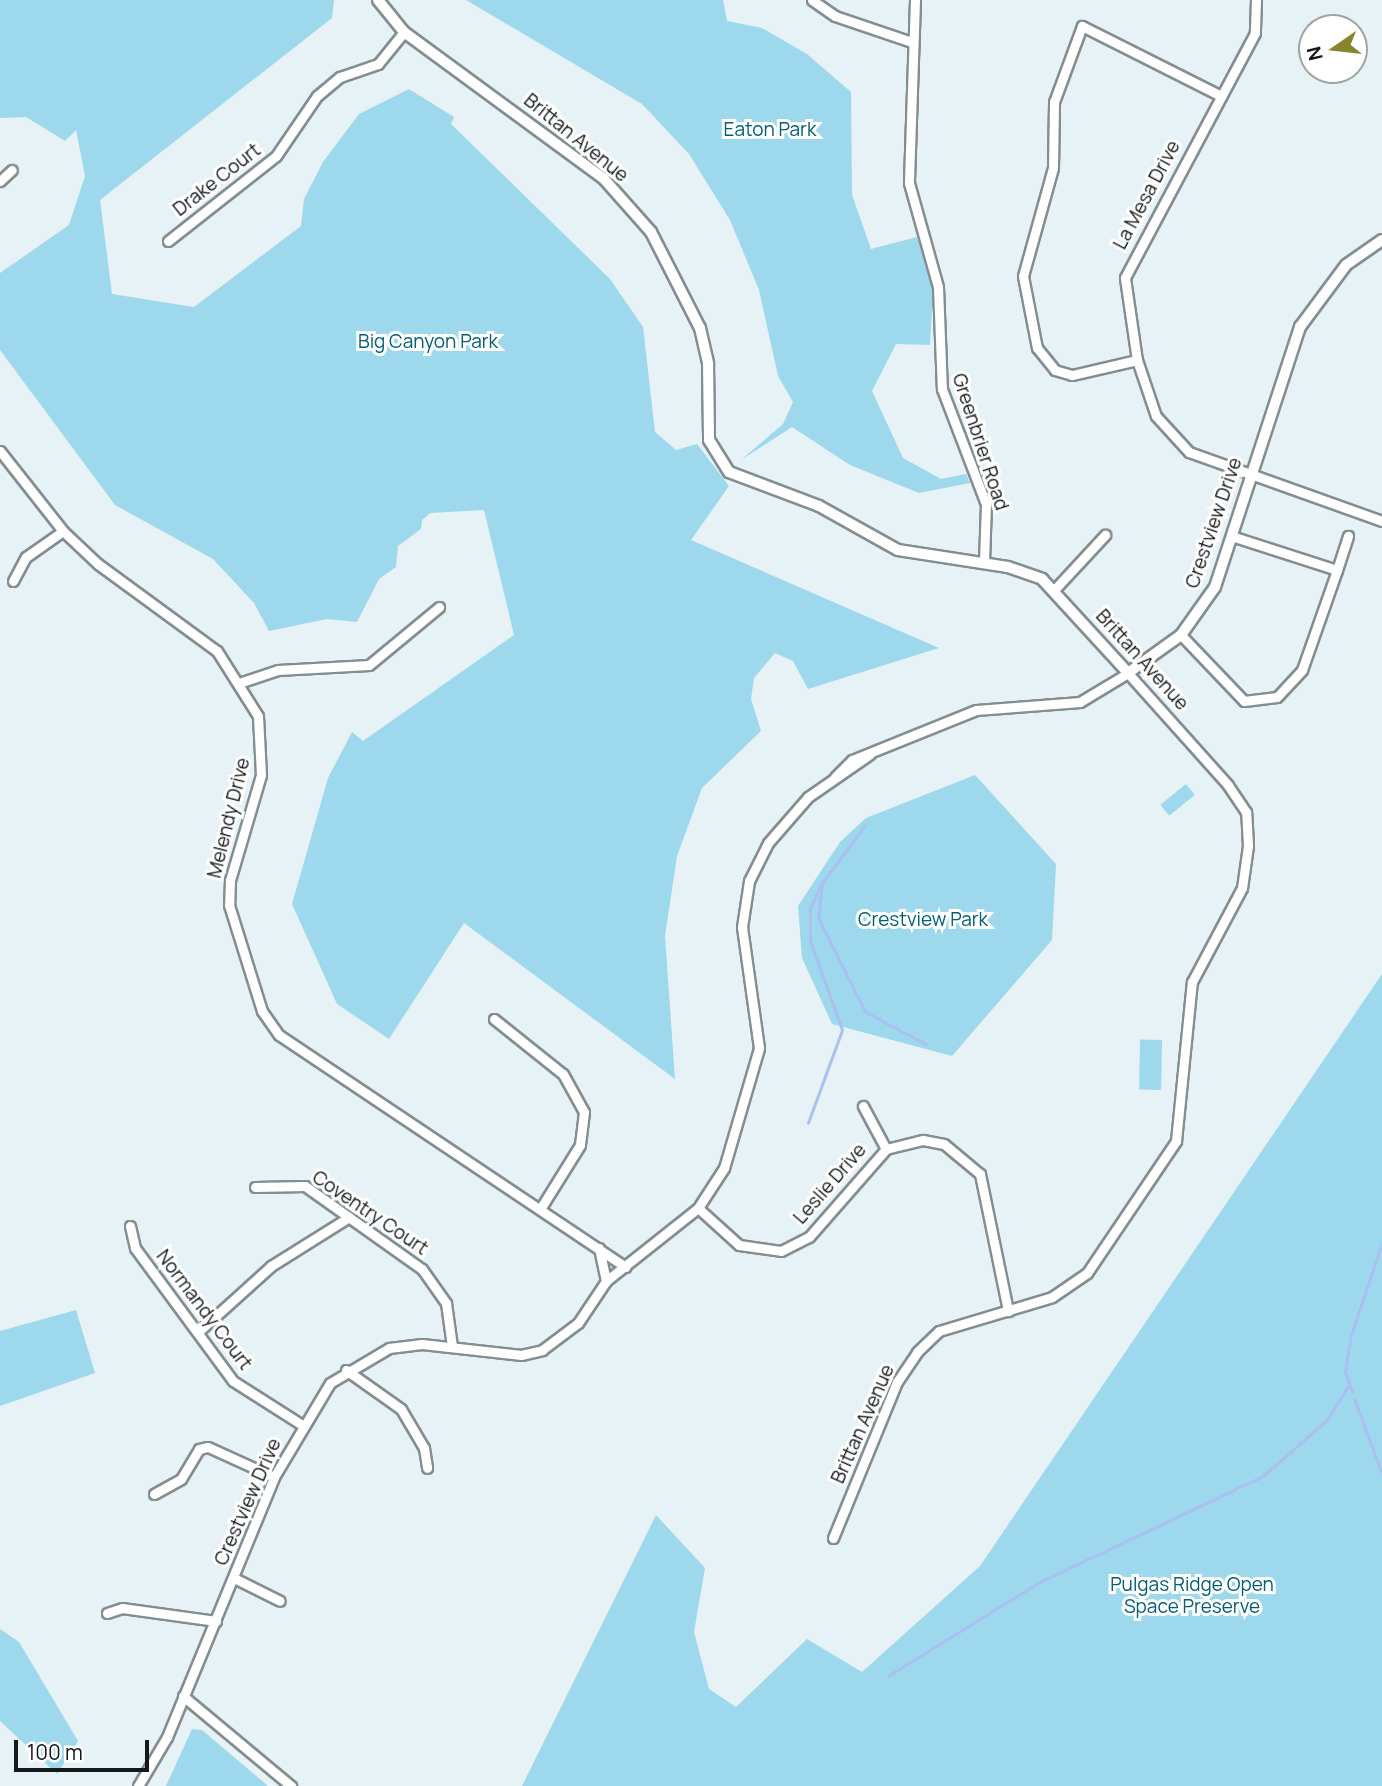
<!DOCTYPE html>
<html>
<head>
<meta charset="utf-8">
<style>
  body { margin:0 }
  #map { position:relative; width:1382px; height:1786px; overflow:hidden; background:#e6f2f6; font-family:Manrope,sans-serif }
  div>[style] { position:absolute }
  .green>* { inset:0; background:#9dd8ec; transform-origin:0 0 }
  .stream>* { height:2.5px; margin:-1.25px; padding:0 1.25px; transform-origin:1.25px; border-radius:1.25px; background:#aac0f1 }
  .roads { filter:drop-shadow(2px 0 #838e91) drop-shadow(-2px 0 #838e91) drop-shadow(0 2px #838e91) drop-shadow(0 -2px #838e91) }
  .minor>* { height:9px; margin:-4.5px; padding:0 4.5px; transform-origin:4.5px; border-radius:4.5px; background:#fff }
  .major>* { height:10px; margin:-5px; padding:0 5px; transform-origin:5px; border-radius:5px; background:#fff }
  span { translate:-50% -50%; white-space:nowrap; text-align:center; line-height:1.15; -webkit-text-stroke:6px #fff; paint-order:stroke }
  .park-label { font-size:19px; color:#005f75 }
  .street-label { font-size:19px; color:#141819 }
  .north { position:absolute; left:1298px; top:14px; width:70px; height:70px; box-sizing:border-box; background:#fff; border:2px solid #a1a3a3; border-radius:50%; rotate:256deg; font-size:19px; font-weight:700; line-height:28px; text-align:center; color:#141819 }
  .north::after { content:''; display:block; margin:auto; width:24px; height:32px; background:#86842d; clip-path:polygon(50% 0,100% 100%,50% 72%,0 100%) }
  .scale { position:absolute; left:14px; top:1740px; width:135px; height:32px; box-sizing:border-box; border:4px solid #141819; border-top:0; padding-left:9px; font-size:21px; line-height:24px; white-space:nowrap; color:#141819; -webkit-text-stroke:5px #fff; paint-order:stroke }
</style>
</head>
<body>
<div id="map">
  <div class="green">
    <div style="clip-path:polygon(0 0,334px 0,332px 18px,100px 200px,112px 294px,194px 307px,301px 226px,304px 199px,323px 162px,359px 114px,409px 89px,454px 117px,451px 124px,610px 279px,643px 327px,655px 432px,676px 450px,697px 444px,729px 486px,691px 540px,939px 648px,808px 689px,793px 661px,775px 653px,754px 678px,751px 699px,761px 731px,702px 788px,677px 856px,665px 936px,675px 1079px,464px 923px,389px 1039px,337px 1004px,292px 904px,328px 778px,352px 732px,363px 741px,514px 635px,484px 510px,430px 513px,422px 520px,421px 529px,398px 546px,396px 567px,379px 579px,357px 622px,327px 619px,269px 631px,254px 603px,213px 559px,115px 505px,0 350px,0 273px,69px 225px,85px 176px,76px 130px,65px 141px,26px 117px,0 118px)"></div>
    <div style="clip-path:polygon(466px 0,723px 0,727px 21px,762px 28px,807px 54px,851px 92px,852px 195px,871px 249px,917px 237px,933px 292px,930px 345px,896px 344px,872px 391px,903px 458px,941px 479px,966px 474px,970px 483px,919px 493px,850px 465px,792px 427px,741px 460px,783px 424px,793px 402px,778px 376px,759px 290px,730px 220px,689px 154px,642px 104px)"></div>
    <div style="clip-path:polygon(975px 775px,1056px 864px,1052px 940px,952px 1056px,832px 1024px,802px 958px,798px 906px,840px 842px,866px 818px)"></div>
    <div style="left:1186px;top:784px;width:14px;height:33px;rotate:51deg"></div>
    <div style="clip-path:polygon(1382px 974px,1382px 1786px,522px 1786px,656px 1515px,705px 1568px,694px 1632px,709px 1689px,736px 1707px,807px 1639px,862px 1672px,980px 1566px)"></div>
    <div style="left:1162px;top:1040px;width:50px;height:22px;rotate:91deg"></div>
    <div style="clip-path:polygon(76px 1310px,95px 1373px,0 1406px,0 1331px)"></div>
    <div style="clip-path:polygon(0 1629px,19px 1642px,78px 1741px,57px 1774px,0 1721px)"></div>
    <div style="clip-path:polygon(192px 1729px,202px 1730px,268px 1786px,166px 1786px)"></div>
  </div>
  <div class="stream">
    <div style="left:865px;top:826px;width:72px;rotate:126.6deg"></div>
    <div style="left:822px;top:884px;width:35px;rotate:95deg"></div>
    <div style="left:819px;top:919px;width:104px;rotate:63.2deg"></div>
    <div style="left:866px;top:1012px;width:68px;rotate:28.1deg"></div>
    <div style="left:808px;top:1123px;width:99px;rotate:-69.9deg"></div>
    <div style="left:842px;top:1030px;width:95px;rotate:-109.8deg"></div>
    <div style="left:810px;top:941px;width:33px;rotate:-90deg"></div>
    <div style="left:810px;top:908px;width:23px;rotate:-65deg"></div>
    <div style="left:1352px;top:1392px;width:21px;rotate:-109deg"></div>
    <div style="left:1345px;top:1372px;width:37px;rotate:-81deg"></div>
    <div style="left:1351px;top:1335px;width:97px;rotate:-71.4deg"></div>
    <div style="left:1355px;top:1400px;width:78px;rotate:69.7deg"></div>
    <div style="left:888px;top:1676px;width:176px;rotate:-31.8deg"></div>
    <div style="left:1038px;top:1583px;width:249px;rotate:-25.4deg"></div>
    <div style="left:1263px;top:1476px;width:85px;rotate:-41.2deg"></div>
    <div style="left:1327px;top:1420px;width:38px;rotate:-58deg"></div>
  </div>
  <div class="roads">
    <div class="minor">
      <div style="left:812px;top:0;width:28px;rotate:35deg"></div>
      <div style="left:835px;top:16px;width:81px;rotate:18.7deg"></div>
      <div style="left:915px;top:0;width:183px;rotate:91.9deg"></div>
      <div style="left:909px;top:183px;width:108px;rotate:74.4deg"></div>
      <div style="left:938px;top:287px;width:102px;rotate:87.8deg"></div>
      <div style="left:942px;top:389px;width:123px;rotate:69.1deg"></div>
      <div style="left:986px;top:504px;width:58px;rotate:92deg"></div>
      <div style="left:1256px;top:0;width:33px;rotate:92deg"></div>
      <div style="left:1255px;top:33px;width:277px;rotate:118deg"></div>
      <div style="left:1125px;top:278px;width:83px;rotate:81.7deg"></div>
      <div style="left:1137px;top:360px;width:59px;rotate:71.3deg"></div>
      <div style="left:1156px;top:416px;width:49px;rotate:47.5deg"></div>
      <div style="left:1189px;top:452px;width:205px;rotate:19.7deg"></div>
      <div style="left:0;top:181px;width:16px;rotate:-43deg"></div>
      <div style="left:168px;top:241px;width:137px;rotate:-38.2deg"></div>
      <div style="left:276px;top:156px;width:73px;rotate:-55.7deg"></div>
      <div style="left:317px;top:96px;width:30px;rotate:-40deg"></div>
      <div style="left:340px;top:77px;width:40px;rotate:-18.9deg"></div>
      <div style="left:378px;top:64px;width:41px;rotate:-50.9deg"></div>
      <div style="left:1137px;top:360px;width:67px;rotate:167deg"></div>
      <div style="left:1072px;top:375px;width:18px;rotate:-164deg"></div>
      <div style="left:1055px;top:370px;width:28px;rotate:-129deg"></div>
      <div style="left:1037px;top:348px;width:73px;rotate:-101deg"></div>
      <div style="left:1023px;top:276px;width:112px;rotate:-74.5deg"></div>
      <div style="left:1053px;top:168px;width:66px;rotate:-89.1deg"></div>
      <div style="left:1054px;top:102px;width:81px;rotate:-69.8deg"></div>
      <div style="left:1082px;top:26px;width:156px;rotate:26.7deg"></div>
      <div style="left:0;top:451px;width:102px;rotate:51.8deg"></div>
      <div style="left:63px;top:531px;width:48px;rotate:43.3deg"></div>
      <div style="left:98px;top:564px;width:147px;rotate:36.2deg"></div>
      <div style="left:217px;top:651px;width:77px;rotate:57.8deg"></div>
      <div style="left:258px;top:716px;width:59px;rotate:87.1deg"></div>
      <div style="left:261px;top:775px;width:109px;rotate:106.4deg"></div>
      <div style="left:230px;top:880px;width:25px;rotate:92deg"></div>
      <div style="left:229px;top:905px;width:111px;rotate:72.7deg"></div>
      <div style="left:262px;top:1011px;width:29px;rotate:55deg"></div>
      <div style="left:279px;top:1035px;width:417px;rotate:33.8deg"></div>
      <div style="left:1337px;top:570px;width:36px;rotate:-72deg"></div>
      <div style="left:13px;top:581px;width:27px;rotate:-62deg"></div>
      <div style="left:26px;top:557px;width:45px;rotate:-35.1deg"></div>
      <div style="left:1055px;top:589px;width:74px;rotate:-47.2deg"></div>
      <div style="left:1181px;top:635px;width:91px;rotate:46.3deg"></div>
      <div style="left:1244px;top:701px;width:33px;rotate:-7deg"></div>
      <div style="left:1277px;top:697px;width:37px;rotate:-47deg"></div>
      <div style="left:1302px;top:670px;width:106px;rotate:-70.7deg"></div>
      <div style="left:1337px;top:570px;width:111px;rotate:-162.2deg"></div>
      <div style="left:239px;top:683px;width:41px;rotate:-18.4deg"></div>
      <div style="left:278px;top:670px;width:91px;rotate:-3.1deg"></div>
      <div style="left:369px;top:665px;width:91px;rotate:-39.6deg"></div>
      <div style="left:494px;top:1019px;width:88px;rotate:38.6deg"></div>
      <div style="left:563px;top:1074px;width:43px;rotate:61.1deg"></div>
      <div style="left:584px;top:1112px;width:33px;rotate:97deg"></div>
      <div style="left:580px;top:1145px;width:72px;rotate:121.9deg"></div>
      <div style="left:863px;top:1106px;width:49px;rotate:61.9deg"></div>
      <div style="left:255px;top:1187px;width:50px;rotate:-1.1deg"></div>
      <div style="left:305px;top:1186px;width:143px;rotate:35.4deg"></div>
      <div style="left:422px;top:1269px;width:42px;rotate:54.8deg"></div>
      <div style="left:446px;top:1303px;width:43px;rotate:82.1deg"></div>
      <div style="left:698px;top:1208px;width:55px;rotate:42.1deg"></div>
      <div style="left:739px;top:1245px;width:42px;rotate:8.1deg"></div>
      <div style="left:781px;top:1251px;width:31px;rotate:-27deg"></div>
      <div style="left:809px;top:1237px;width:117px;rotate:-48.8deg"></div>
      <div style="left:886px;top:1149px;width:38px;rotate:-14deg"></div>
      <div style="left:923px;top:1140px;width:21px;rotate:11deg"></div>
      <div style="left:944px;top:1144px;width:47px;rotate:39.8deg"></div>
      <div style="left:980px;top:1174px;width:140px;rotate:78.4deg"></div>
      <div style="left:130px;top:1226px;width:23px;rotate:77deg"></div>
      <div style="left:135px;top:1248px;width:165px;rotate:53.6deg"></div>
      <div style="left:233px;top:1381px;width:82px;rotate:32.5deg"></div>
      <div style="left:599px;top:1248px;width:34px;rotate:78deg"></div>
      <div style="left:198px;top:1332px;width:98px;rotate:-42.1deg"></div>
      <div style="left:271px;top:1266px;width:92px;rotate:-32.1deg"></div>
      <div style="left:346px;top:1370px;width:67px;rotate:35.3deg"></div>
      <div style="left:401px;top:1409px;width:45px;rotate:59.5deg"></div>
      <div style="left:424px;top:1448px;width:20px;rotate:81deg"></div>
      <div style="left:154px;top:1494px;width:31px;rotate:-29deg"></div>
      <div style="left:181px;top:1479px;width:35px;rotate:-59deg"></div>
      <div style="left:199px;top:1449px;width:9px;rotate:-13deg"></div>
      <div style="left:208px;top:1447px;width:72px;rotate:24.4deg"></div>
      <div style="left:833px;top:1538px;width:169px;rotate:-67.7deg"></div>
      <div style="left:897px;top:1382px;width:36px;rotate:-56deg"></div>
      <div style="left:917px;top:1352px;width:30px;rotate:-44deg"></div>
      <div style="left:939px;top:1331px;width:118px;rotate:-16.7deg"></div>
      <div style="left:1052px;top:1297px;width:42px;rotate:-34.4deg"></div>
      <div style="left:1087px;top:1273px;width:159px;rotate:-56deg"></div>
      <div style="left:1176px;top:1141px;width:160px;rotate:-84.3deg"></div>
      <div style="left:1192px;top:982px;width:106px;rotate:-62deg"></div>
      <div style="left:1242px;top:888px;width:42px;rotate:-81.9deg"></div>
      <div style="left:1248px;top:846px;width:34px;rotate:-93deg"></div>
      <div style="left:1246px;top:812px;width:32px;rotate:-124deg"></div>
      <div style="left:1228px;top:785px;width:150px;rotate:-131.8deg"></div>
      <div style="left:1128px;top:673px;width:56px;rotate:148.9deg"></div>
      <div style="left:1080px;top:702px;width:104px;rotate:175.6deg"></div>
      <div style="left:976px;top:710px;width:134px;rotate:158deg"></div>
      <div style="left:852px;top:760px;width:24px;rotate:135deg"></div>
      <div style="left:234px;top:1578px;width:51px;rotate:26.6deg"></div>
      <div style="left:107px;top:1613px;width:16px;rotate:-18deg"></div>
      <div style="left:122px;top:1608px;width:95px;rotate:7.9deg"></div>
      <div style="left:183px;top:1696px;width:141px;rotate:39.8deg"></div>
      <div style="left:138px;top:1786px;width:57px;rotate:-59.4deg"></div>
      <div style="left:167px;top:1737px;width:281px;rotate:-67.6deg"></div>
      <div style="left:274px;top:1477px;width:109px;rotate:-59.2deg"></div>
      <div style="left:330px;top:1383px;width:69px;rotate:-30.7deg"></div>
      <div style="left:389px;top:1348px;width:33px;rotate:-7deg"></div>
      <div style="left:422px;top:1344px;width:100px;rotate:6.3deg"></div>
      <div style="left:521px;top:1355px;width:22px;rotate:-13deg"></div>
      <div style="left:542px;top:1350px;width:45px;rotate:-36.9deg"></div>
      <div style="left:578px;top:1323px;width:50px;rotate:-56.3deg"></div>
      <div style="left:606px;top:1281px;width:117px;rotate:-38.4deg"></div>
      <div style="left:698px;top:1208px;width:48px;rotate:-57deg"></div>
      <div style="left:724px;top:1168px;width:125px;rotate:-73.7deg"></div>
      <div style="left:759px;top:1048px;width:122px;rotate:-98deg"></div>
      <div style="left:742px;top:927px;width:47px;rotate:-81.3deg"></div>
      <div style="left:749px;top:881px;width:42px;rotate:-63.4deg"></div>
      <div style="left:768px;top:843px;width:61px;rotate:-49deg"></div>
      <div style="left:808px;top:797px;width:75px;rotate:-34.7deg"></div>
    </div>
    <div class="major">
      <div style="left:378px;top:0;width:41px;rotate:50.9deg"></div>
      <div style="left:404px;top:32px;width:248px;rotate:36.3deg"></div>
      <div style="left:604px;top:179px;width:71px;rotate:48.4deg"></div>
      <div style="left:651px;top:232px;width:108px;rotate:63deg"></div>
      <div style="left:700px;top:328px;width:37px;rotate:77deg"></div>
      <div style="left:708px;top:364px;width:76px;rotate:89.2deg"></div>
      <div style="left:709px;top:440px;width:38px;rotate:58deg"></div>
      <div style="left:729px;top:472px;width:96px;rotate:20.7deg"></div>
      <div style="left:819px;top:506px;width:90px;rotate:29.1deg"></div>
      <div style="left:898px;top:550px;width:111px;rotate:8.8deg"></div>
      <div style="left:1008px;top:567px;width:36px;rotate:19deg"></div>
      <div style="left:1042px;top:579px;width:127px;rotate:47.5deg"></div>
      <div style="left:1128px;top:673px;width:65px;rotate:-35.6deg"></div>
      <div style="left:1181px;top:635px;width:59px;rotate:-54.7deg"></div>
      <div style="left:1215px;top:587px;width:274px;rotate:-71.9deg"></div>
      <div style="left:1300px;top:327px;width:77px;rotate:-53.4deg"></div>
      <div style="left:1346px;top:265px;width:44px;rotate:-34.8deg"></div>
    </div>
  </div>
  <div class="park-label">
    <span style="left:770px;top:130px">Eaton Park</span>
    <span style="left:428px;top:342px">Big Canyon Park</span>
    <span style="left:923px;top:920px">Crestview Park</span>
    <span style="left:1192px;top:1596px">Pulgas Ridge Open<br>Space Preserve</span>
  </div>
  <div class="street-label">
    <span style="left:576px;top:138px;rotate:39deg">Brittan Avenue</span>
    <span style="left:217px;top:180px;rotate:-38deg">Drake Court</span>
    <span style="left:1147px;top:195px;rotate:-62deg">La Mesa Drive</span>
    <span style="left:980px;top:442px;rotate:72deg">Greenbrier Road</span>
    <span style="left:1214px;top:523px;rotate:-71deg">Crestview Drive</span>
    <span style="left:1142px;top:660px;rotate:48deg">Brittan Avenue</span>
    <span style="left:229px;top:818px;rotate:-76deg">Melendy Drive</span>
    <span style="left:830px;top:1184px;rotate:-49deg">Leslie Drive</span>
    <span style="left:370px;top:1213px;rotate:34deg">Coventry Court</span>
    <span style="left:204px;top:1310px;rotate:53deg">Normandy Court</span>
    <span style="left:863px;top:1424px;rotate:-66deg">Brittan Avenue</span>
    <span style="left:248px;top:1502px;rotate:-66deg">Crestview Drive</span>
  </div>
  <div class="north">N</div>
  <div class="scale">100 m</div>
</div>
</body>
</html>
